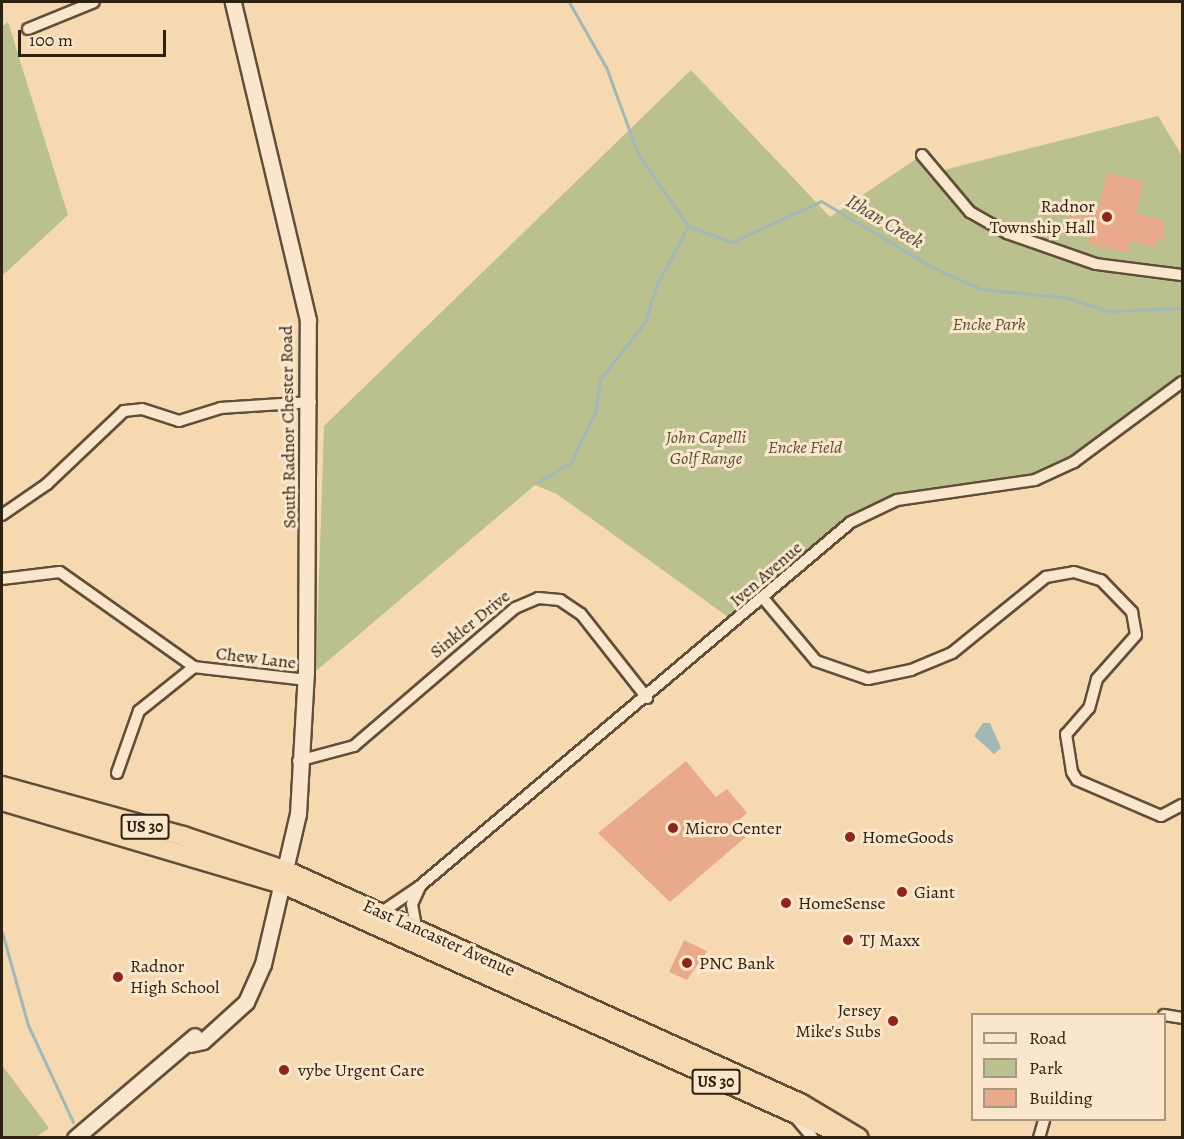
<!DOCTYPE html>
<html>
<head>
<meta charset="utf-8">
<style>
  body { margin:0 }
  #map { position:relative; width:1184px; height:1139px; overflow:hidden; background:#f6d9b1; font-family:Alegreya,serif }
  div>[style] { position:absolute }
  .green>* { inset:0; background:#bac08e }
  .water>* { inset:0; background:#a1b8b6 }
  .stream>* { height:3px; margin:-1.5px; padding:0 1.5px; transform-origin:1.5px; border-radius:1.5px; background:#a1b8b6 }
  .building>* { inset:0; background:#e9aa8c }
  .roads { filter:drop-shadow(2px 0 #604f38) drop-shadow(-2px 0 #604f38) drop-shadow(0 2px #604f38) drop-shadow(0 -2px #604f38) }
  .minor>* { height:10px; margin:-5px; padding:0 5px; transform-origin:5px; border-radius:5px; background:#f9e6cc }
  .secondary>* { height:15px; margin:-7.5px; padding:0 7.5px; transform-origin:7.5px; border-radius:7.5px; background:#f9e6cc }
  .trunk>* { height:18px; margin:-9px; padding:0 9px; transform-origin:9px; border-radius:9px; background:#f6d9b1 }
  .dots>* { width:16px; height:16px; translate:-50% -50%; box-sizing:border-box; border:3px solid #f9e6cc; border-radius:50% }
  span { translate:-50% -50%; white-space:nowrap; text-align:center; line-height:1.15; -webkit-text-stroke:6px #f9e6cc; paint-order:stroke }
  .shield-label span { padding:2px 4px; background:#f9e6cc; border:2px solid; border-radius:4px; -webkit-text-stroke-width:0 }
  .shield-label { font-size:16px; color:#2e210f; font-weight:700 }
  .poi-label { font-size:18px; color:#2e210f }
  .right { translate:-100% -50%; text-align:right }
  .left { translate:0 -50%; text-align:left }
  .park-label { font-size:18px; color:#585135; font-style:italic }
  .street-label { font-size:18px; color:#2e210f }
  .water-label { font-size:20px; color:#504e41; font-style:italic }
  .frame { position:absolute; inset:0; border:3px solid #2e210f; pointer-events:none }
  .legend { position:absolute; left:971px; top:1013px; width:195px; height:108px; box-sizing:border-box; background:#f9e6cc; border:2px solid #a89780; margin:0; padding:8px 10px; list-style:none; font-size:18px; color:#2e210f }
  .legend li { display:flex; align-items:center; gap:12px; height:30px }
  .legend b { width:30px; border:2px solid #a89780 }
  .scale { position:absolute; left:18px; top:30px; width:148px; height:27px; box-sizing:border-box; border:3px solid #2e210f; border-top:0; padding-left:8px; font-size:18px; line-height:21px; white-space:nowrap; color:#2e210f; -webkit-text-stroke:4px #f9e6cc; paint-order:stroke }
</style>
</head>
<body>
<div id="map">
  <div class="green">
    <div style="clip-path:polygon(8px 22px,68px 215px,2px 276px,2px 27px)"></div>
    <div style="clip-path:polygon(691px 70px,830px 217px,922px 155px,936px 172px,1158px 116px,1182px 156px,1182px 382px,1074px 462px,1035px 480px,896px 500px,851px 522px,735px 622px,557px 494px,535px 485px,316px 671px,324px 426px)"></div>
    <div style="clip-path:polygon(2px 1065px,49px 1128px,36px 1137px,2px 1137px)"></div>
  </div>
  <div class="water">
    <div style="clip-path:polygon(983px 723px,990px 723px,1001px 748px,994px 754px,974px 736px)"></div>
  </div>
  <div class="stream">
    <div style="left:569px;top:2px;width:75px;rotate:60.4deg"></div>
    <div style="left:606px;top:67px;width:93px;rotate:69.8deg"></div>
    <div style="left:638px;top:154px;width:88px;rotate:55.2deg"></div>
    <div style="left:688px;top:226px;width:47px;rotate:20deg"></div>
    <div style="left:732px;top:242px;width:98px;rotate:-24.7deg"></div>
    <div style="left:821px;top:201px;width:131px;rotate:30.7deg"></div>
    <div style="left:934px;top:268px;width:51px;rotate:24.5deg"></div>
    <div style="left:980px;top:289px;width:89px;rotate:5.8deg"></div>
    <div style="left:1069px;top:298px;width:41px;rotate:18.4deg"></div>
    <div style="left:1108px;top:311px;width:74px;rotate:-2.3deg"></div>
    <div style="left:538px;top:482px;width:39px;rotate:-31deg"></div>
    <div style="left:571px;top:462px;width:55px;rotate:-64.4deg"></div>
    <div style="left:595px;top:412px;width:33px;rotate:-81deg"></div>
    <div style="left:600px;top:379px;width:73px;rotate:-51.7deg"></div>
    <div style="left:645px;top:322px;width:38px;rotate:-73deg"></div>
    <div style="left:656px;top:286px;width:68px;rotate:-61.9deg"></div>
    <div style="left:2px;top:932px;width:97px;rotate:74.4deg"></div>
    <div style="left:28px;top:1025px;width:107px;rotate:65.1deg"></div>
  </div>
  <div class="building">
    <div style="clip-path:polygon(1107px 173px,1143px 181px,1136px 214px,1163px 220px,1165px 239px,1159px 238px,1157px 247px,1131px 241px,1128px 253px,1088px 244px,1091px 232px,1066px 227px,1072px 201px,1099px 207px)"></div>
    <div style="clip-path:polygon(686px 761px,716px 797px,727px 789px,747px 813px,737px 822px,748px 835px,670px 902px,598px 833px)"></div>
    <div style="clip-path:polygon(684px 940px,707px 951px,687px 980px,669px 972px)"></div>
  </div>
  <div class="roads">
    <div class="minor">
      <div style="left:28px;top:29px;width:71px;rotate:-22.2deg"></div>
      <div style="left:922px;top:155px;width:75px;rotate:49.9deg"></div>
      <div style="left:970px;top:212px;width:43px;rotate:29.6deg"></div>
      <div style="left:1007px;top:233px;width:94px;rotate:19.2deg"></div>
      <div style="left:1096px;top:264px;width:87px;rotate:7.3deg"></div>
      <div style="left:2px;top:515px;width:55px;rotate:-34.6deg"></div>
      <div style="left:47px;top:484px;width:106px;rotate:-43.5deg"></div>
      <div style="left:124px;top:411px;width:18px;rotate:-6deg"></div>
      <div style="left:142px;top:409px;width:39px;rotate:18deg"></div>
      <div style="left:179px;top:421px;width:44px;rotate:-17.2deg"></div>
      <div style="left:221px;top:408px;width:90px;rotate:-3.8deg"></div>
      <div style="left:2px;top:579px;width:58px;rotate:-6.9deg"></div>
      <div style="left:60px;top:572px;width:164px;rotate:35.3deg"></div>
      <div style="left:763px;top:598px;width:82px;rotate:49.9deg"></div>
      <div style="left:816px;top:661px;width:55px;rotate:19.1deg"></div>
      <div style="left:868px;top:679px;width:44px;rotate:-11.8deg"></div>
      <div style="left:911px;top:670px;width:44px;rotate:-22.5deg"></div>
      <div style="left:952px;top:653px;width:121px;rotate:-39deg"></div>
      <div style="left:1046px;top:577px;width:28px;rotate:-10deg"></div>
      <div style="left:1074px;top:572px;width:28px;rotate:17deg"></div>
      <div style="left:1101px;top:580px;width:45px;rotate:45.9deg"></div>
      <div style="left:1132px;top:612px;width:23px;rotate:80deg"></div>
      <div style="left:1136px;top:635px;width:59px;rotate:131.6deg"></div>
      <div style="left:1097px;top:679px;width:30px;rotate:105deg"></div>
      <div style="left:1089px;top:708px;width:35px;rotate:131deg"></div>
      <div style="left:1066px;top:734px;width:38px;rotate:81deg"></div>
      <div style="left:1072px;top:772px;width:9px;rotate:58deg"></div>
      <div style="left:1077px;top:780px;width:91px;rotate:23.2deg"></div>
      <div style="left:1161px;top:816px;width:24px;rotate:-28deg"></div>
      <div style="left:298px;top:761px;width:58px;rotate:-15deg"></div>
      <div style="left:354px;top:746px;width:212px;rotate:-40.6deg"></div>
      <div style="left:515px;top:608px;width:25px;rotate:-23deg"></div>
      <div style="left:538px;top:598px;width:22px;rotate:5deg"></div>
      <div style="left:560px;top:600px;width:25px;rotate:34deg"></div>
      <div style="left:581px;top:614px;width:107px;rotate:51.8deg"></div>
      <div style="left:117px;top:773px;width:66px;rotate:-70.5deg"></div>
      <div style="left:139px;top:711px;width:70px;rotate:-38.7deg"></div>
      <div style="left:194px;top:667px;width:113px;rotate:6.6deg"></div>
      <div style="left:382px;top:912px;width:46px;rotate:-34.4deg"></div>
      <div style="left:420px;top:886px;width:564px;rotate:-40.18deg"></div>
      <div style="left:851px;top:522px;width:51px;rotate:-25.6deg"></div>
      <div style="left:897px;top:500px;width:139px;rotate:-8.2deg"></div>
      <div style="left:1035px;top:480px;width:43px;rotate:-24.8deg"></div>
      <div style="left:1074px;top:462px;width:134px;rotate:-36.5deg"></div>
      <div style="left:416px;top:927px;width:23px;rotate:-100deg"></div>
      <div style="left:412px;top:904px;width:17px;rotate:-65deg"></div>
      <div style="left:1164px;top:1015px;width:18px;rotate:9deg"></div>
      <div style="left:796px;top:1118px;width:26px;rotate:50deg"></div>
      <div style="left:1039px;top:1138px;width:19px;rotate:-74deg"></div>
    </div>
    <div class="secondary">
      <div style="left:190px;top:1044px;width:13px;rotate:-13deg"></div>
      <div style="left:203px;top:1041px;width:58px;rotate:-42.2deg"></div>
      <div style="left:246px;top:1002px;width:42px;rotate:-65.9deg"></div>
      <div style="left:263px;top:964px;width:154px;rotate:-76.9deg"></div>
      <div style="left:298px;top:814px;width:141px;rotate:-86.8deg"></div>
      <div style="left:306px;top:673px;width:353px;rotate:-89.7deg"></div>
      <div style="left:308px;top:320px;width:327px;rotate:-103.3deg"></div>
      <div style="left:75px;top:1138px;width:157px;rotate:-40.4deg"></div>
    </div>
    <div class="trunk">
      <div style="left:2px;top:786px;width:188px;rotate:15.4deg"></div>
      <div style="left:183px;top:836px;width:110px;rotate:18.6deg"></div>
      <div style="left:287px;top:871px;width:565px;rotate:24.34deg"></div>
      <div style="left:802px;top:1104px;width:66px;rotate:30.8deg"></div>
      <div style="left:2px;top:801px;width:293px;rotate:16.5deg"></div>
      <div style="left:283px;top:884px;width:602px;rotate:24.14deg"></div>
    </div>
  </div>
  <div class="dots">
    <div style="left:1107px;top:217px;background:#8f2418"></div>
    <div style="left:673px;top:828px;background:#8f2418"></div>
    <div style="left:850px;top:837px;background:#8f2418"></div>
    <div style="left:902px;top:892px;background:#8f2418"></div>
    <div style="left:786px;top:903px;background:#8f2418"></div>
    <div style="left:848px;top:940px;background:#8f2418"></div>
    <div style="left:687px;top:963px;background:#8f2418"></div>
    <div style="left:118px;top:977px;background:#8f2418"></div>
    <div style="left:893px;top:1021px;background:#8f2418"></div>
    <div style="left:284px;top:1070px;background:#8f2418"></div>
  </div>
  <div class="shield-label">
    <span style="left:145px;top:827px">US 30</span>
    <span style="left:716px;top:1082px">US 30</span>
  </div>
  <div class="poi-label">
    <span class="right" style="left:1095px;top:217px">Radnor<br>Township Hall</span>
    <span class="left" style="left:685px;top:828px">Micro Center</span>
    <span class="left" style="left:862px;top:837px">HomeGoods</span>
    <span class="left" style="left:914px;top:892px">Giant</span>
    <span class="left" style="left:798px;top:903px">HomeSense</span>
    <span class="left" style="left:860px;top:940px">TJ Maxx</span>
    <span class="left" style="left:699px;top:963px">PNC Bank</span>
    <span class="left" style="left:130px;top:977px">Radnor<br>High School</span>
    <span class="right" style="left:881px;top:1021px">Jersey<br>Mike's Subs</span>
    <span class="left" style="left:298px;top:1070px">vybe Urgent Care</span>
  </div>
  <div class="park-label">
    <span style="left:989px;top:324px">Encke Park</span>
    <span style="left:706px;top:448px">John Capelli<br>Golf Range</span>
    <span style="left:805px;top:447px">Encke Field</span>
  </div>
  <div class="street-label">
    <span style="left:288px;top:427px;rotate:-91deg">South Radnor Chester Road</span>
    <span style="left:766px;top:574px;rotate:-41deg">Iven Avenue</span>
    <span style="left:470px;top:624px;rotate:-39deg">Sinkler Drive</span>
    <span style="left:256px;top:658px;rotate:7deg">Chew Lane</span>
    <span style="left:439px;top:938px;rotate:24deg">East Lancaster Avenue</span>
  </div>
  <div class="water-label">
    <span style="left:885px;top:221px;rotate:31deg">Ithan Creek</span>
  </div>
  <div class="frame"></div>
  <ul class="legend">
  <li><b style="height:8px;background:#f9e6cc"></b>Road</li>
  <li><b style="height:16px;background:#bac08e"></b>Park</li>
  <li><b style="height:16px;background:#e9aa8c"></b>Building</li>
  </ul>
  <div class="scale">100 m</div>
</div>
</body>
</html>
